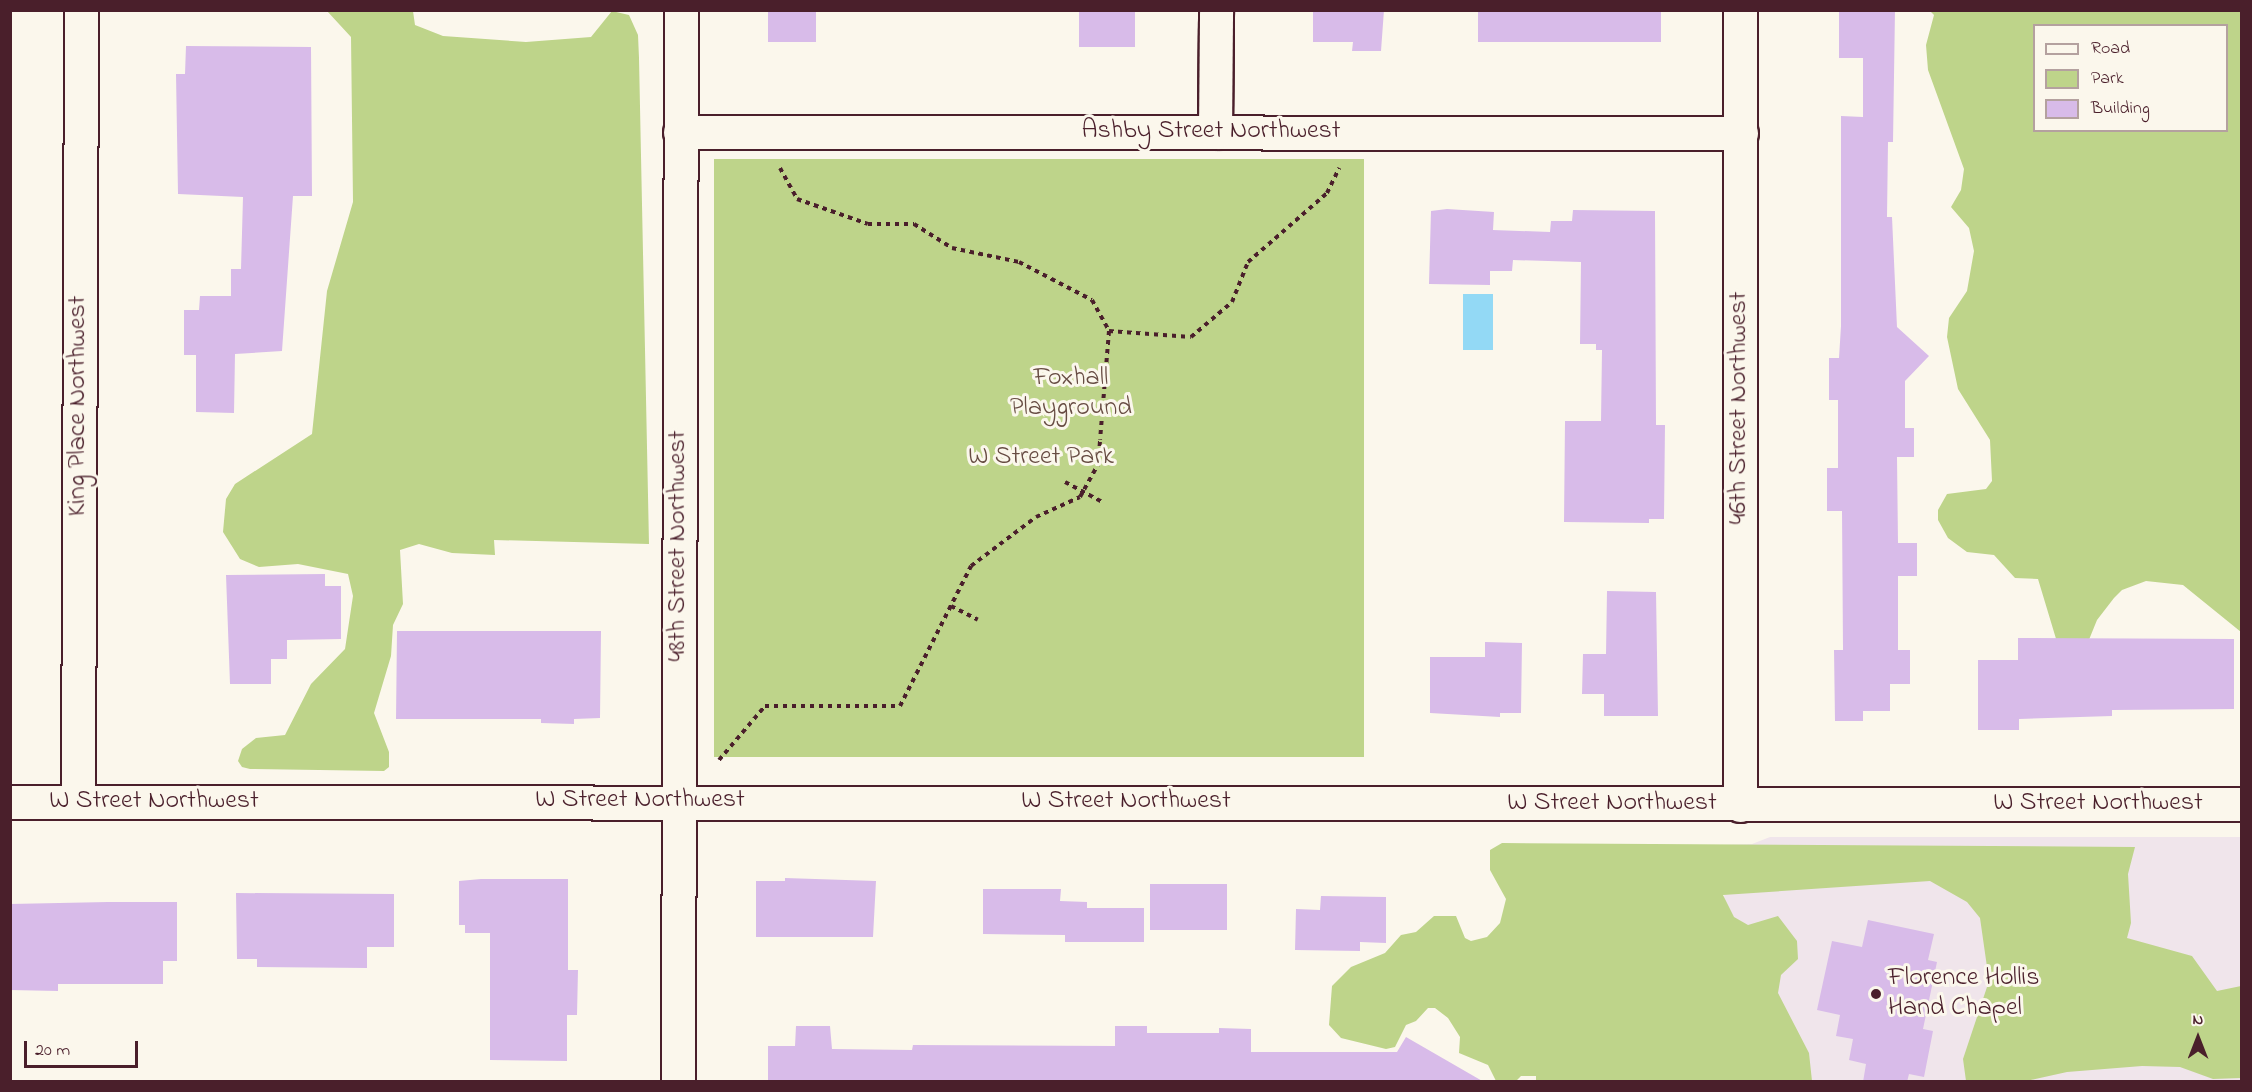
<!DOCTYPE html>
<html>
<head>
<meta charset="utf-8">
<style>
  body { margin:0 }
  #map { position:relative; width:2252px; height:1092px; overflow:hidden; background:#fbf7ec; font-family:"Indie Flower",sans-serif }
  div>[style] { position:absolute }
  .built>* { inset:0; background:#f0e5eb }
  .green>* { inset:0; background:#bed48a; transform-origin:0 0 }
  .water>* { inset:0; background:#93d9f5; transform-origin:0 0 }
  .building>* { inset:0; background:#d8bbe9; transform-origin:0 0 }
  .path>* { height:4px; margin-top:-2px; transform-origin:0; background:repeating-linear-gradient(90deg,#4a1f2b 0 4.5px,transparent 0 9px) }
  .roads { filter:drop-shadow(2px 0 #4a1f2b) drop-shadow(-2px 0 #4a1f2b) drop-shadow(0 2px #4a1f2b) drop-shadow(0 -2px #4a1f2b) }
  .street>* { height:33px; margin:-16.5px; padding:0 16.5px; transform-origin:16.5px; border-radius:16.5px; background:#fbf7ec }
  .secondary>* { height:33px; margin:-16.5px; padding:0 16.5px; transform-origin:16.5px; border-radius:16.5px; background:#fbf7ec }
  .path-bridge>* { height:4px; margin-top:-2px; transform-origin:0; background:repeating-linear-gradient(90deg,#4a1f2b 0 4.5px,transparent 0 9px) }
  .dots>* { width:16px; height:16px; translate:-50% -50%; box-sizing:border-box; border:3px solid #fbf7ec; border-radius:50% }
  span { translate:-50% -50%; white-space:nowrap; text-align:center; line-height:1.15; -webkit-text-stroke:6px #fbf7ec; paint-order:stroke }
  .street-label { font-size:26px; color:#4a1f2b }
  .park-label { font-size:26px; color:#674c43 }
  .poi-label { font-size:26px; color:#4a1f2b }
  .left { translate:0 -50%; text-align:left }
  .frame { position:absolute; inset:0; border:12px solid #4a1f2b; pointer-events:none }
  .legend { position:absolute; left:2033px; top:24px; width:195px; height:108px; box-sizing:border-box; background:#fbf7ec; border:2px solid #b4a19f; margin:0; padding:8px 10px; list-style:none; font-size:18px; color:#4a1f2b }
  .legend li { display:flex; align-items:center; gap:12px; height:30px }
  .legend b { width:30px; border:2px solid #b4a19f }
  .north { position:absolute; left:2168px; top:1008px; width:60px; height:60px; -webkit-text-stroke:4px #fbf7ec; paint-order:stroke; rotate:0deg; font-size:16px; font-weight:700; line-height:24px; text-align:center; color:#4a1f2b }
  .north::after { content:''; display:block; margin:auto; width:21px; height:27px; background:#4a1f2b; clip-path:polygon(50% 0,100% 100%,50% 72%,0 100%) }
  .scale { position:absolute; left:24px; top:1041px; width:114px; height:27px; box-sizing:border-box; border:3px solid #4a1f2b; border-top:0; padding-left:8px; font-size:18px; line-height:21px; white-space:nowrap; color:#4a1f2b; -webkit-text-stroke:4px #fbf7ec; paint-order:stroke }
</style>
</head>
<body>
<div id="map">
  <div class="built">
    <div style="clip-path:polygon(1770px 837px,2241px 837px,2241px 1081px,1725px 1081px,1724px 845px,1752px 844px)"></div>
  </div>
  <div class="green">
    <div style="clip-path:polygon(327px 11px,413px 11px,415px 25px,443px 36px,526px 42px,591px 37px,612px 11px,629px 15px,638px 35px,639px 58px,649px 544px,494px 540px,495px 555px,452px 553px,419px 544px,400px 550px,403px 604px,393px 625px,391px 656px,374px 713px,389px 752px,389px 767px,384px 771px,250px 769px,242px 767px,238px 761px,242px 749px,256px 738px,285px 735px,311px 684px,345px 649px,353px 596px,348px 574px,298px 564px,259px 567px,240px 559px,223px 532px,226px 499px,235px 484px,312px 434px,327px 291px,353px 202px,351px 37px)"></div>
    <div style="clip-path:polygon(evenodd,1930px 11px,2241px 11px,2241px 632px,2183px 585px,2146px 581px,2122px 590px,2114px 598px,2097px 620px,2084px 652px,2060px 652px,2038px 579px,2015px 578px,1994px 555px,1967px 552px,1948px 538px,1938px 520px,1938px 510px,1947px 494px,1986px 489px,1992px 481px,1990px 440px,1958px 389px,1947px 337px,1949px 318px,1967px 291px,1974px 251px,1969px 228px,1951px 207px,1961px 190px,1964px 169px,1928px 70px,1926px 45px,1934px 15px,1930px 11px,2034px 26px,2226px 26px,2226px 130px,2034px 130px,2034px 26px)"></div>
    <div style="left:714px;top:159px;width:650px;height:598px"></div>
    <div style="clip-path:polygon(1502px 843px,2135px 847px,2128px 874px,2131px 923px,2127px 938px,2192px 956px,2217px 991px,2241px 986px,2241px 1078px,2213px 1079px,2180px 1067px,2142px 1066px,2067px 1072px,2026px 1081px,1966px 1081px,1963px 1059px,1989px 981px,1980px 918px,1967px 902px,1930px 881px,1723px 895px,1734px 917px,1748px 925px,1778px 916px,1797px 941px,1798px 959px,1781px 975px,1778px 993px,1809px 1053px,1812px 1081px,1536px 1082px,1536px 1076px,1521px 1076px,1516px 1081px,1496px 1081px,1488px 1065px,1459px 1053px,1460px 1037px,1448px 1018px,1435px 1008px,1428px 1008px,1416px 1021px,1406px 1025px,1395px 1047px,1386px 1049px,1341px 1038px,1329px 1025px,1332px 986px,1351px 967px,1385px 953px,1401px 935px,1416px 932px,1434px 916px,1456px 916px,1465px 938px,1471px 941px,1487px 937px,1500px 923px,1506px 899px,1490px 870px,1490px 850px)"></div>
  </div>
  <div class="water">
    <div style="left:1463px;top:294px;width:30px;height:56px"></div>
  </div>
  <div class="building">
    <div style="left:768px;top:10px;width:48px;height:32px"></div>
    <div style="left:1079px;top:10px;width:56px;height:37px"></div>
    <div style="clip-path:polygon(1313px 10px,1384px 10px,1381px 51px,1352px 51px,1353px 42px,1313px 42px)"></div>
    <div style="left:1478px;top:10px;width:183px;height:32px"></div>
    <div style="clip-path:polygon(1839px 10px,1895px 10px,1893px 142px,1888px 142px,1887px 217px,1892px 217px,1897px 327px,1929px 356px,1905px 381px,1905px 428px,1914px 428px,1914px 457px,1897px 457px,1898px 543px,1917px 543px,1917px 576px,1898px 576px,1898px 650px,1910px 650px,1910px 684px,1890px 684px,1890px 711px,1863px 711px,1863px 721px,1835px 721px,1834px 650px,1843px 650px,1842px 511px,1827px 511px,1827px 468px,1838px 468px,1838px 400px,1829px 400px,1829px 358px,1839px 358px,1841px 326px,1841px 116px,1863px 117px,1863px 58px,1839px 58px)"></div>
    <div style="clip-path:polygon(186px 46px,311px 47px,312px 196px,293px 196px,282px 351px,235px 354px,234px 413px,196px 412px,196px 355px,184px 355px,184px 310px,199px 310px,200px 296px,231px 296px,231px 269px,241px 269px,243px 197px,178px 194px,176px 74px,185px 74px)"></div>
    <div style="clip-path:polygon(1447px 209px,1494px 212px,1493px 230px,1550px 232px,1551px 221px,1572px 221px,1573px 210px,1655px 211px,1656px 425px,1665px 425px,1664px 519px,1649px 519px,1649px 523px,1564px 522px,1565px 421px,1601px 421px,1602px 350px,1596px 350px,1596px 344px,1580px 344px,1581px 262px,1513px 260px,1512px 271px,1490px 271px,1490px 285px,1429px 284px,1431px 211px)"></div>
    <div style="clip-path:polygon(325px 574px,325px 586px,341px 586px,341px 639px,287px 640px,287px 659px,271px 659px,271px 684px,230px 684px,226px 575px)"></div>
    <div style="clip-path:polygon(1607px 591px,1656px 592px,1658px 716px,1604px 716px,1604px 694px,1582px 694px,1583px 654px,1606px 654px)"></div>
    <div style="clip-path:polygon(397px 631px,601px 631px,600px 718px,574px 719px,574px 724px,541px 723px,541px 719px,396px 719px)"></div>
    <div style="clip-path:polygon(2018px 638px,2234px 639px,2234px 709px,2112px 710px,2112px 716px,2019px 719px,2019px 730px,1978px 730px,1978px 660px,2018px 660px)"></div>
    <div style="clip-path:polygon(1485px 642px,1522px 643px,1521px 713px,1500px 713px,1500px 717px,1430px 713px,1430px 657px,1485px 657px)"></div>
    <div style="clip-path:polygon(785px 878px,876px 881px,873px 937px,756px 937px,756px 881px,785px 881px)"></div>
    <div style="clip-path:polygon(481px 879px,568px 879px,568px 970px,578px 970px,577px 1015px,567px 1015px,567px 1061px,490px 1060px,490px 933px,465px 933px,465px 925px,459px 925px,459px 881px)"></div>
    <div style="left:1150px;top:884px;width:77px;height:46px"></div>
    <div style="clip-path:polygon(983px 889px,1061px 889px,1060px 901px,1087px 902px,1087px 908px,1144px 908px,1144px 942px,1065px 942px,1065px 935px,983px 934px)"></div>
    <div style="clip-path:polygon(236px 893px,394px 894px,394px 947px,367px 947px,367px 968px,257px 967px,257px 959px,237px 959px)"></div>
    <div style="clip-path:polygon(1321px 896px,1386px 897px,1386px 943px,1360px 942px,1360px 951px,1295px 950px,1296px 909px,1320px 910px)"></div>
    <div style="clip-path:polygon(108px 902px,177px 902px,177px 961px,163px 961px,163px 984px,58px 984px,58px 991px,10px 990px,10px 904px)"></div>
    <div style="clip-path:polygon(1868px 920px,1934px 934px,1928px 960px,1937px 962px,1923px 1029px,1933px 1031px,1924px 1077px,1909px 1074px,1907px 1082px,1863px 1082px,1866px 1064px,1849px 1060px,1853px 1039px,1836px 1036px,1840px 1015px,1817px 1010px,1832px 941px,1862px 947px)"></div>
    <div style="clip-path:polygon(796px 1026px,830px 1026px,832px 1049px,912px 1050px,913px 1045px,1115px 1046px,1115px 1026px,1147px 1026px,1147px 1033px,1219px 1033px,1219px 1028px,1251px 1029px,1251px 1052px,1397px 1052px,1406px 1037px,1484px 1082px,768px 1082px,768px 1046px,795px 1046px)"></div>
  </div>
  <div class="path">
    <div style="left:780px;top:168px;width:35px;rotate:61deg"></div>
    <div style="left:797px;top:199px;width:75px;rotate:19.4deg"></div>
    <div style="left:868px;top:224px;width:46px"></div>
    <div style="left:914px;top:224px;width:45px;rotate:32.3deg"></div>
    <div style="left:952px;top:248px;width:68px;rotate:11.8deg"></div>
    <div style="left:1019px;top:262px;width:82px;rotate:27.5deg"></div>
    <div style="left:1092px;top:300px;width:35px;rotate:61deg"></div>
    <div style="left:1109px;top:331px;width:109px;rotate:94.7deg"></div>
    <div style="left:1109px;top:331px;width:82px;rotate:4.2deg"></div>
    <div style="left:1191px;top:337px;width:54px;rotate:-40.5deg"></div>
    <div style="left:1232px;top:302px;width:43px;rotate:-68.2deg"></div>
    <div style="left:1248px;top:262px;width:105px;rotate:-41.1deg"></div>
    <div style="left:1327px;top:193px;width:28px;rotate:-64deg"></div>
    <div style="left:1065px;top:482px;width:44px;rotate:28.3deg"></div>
    <div style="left:951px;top:606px;width:30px;rotate:27deg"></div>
    <div style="left:719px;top:760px;width:71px;rotate:-49.6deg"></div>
    <div style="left:765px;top:706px;width:135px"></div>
  </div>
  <div class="roads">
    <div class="street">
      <div style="left:680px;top:132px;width:1061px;rotate:0.05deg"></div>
      <div style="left:1215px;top:132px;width:122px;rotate:-89.5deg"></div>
      <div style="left:78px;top:802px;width:792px;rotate:-89.78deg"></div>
      <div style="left:1740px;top:805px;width:795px;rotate:-90deg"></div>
      <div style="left:678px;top:1082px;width:1072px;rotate:-89.84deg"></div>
    </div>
    <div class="secondary">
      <div style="left:10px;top:802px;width:2232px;rotate:0.05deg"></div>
    </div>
  </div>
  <div class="path-bridge">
    <div style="left:900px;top:706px;width:157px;rotate:-63.1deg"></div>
    <div style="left:971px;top:566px;width:81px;rotate:-37deg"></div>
    <div style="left:1036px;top:517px;width:48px;rotate:-24.4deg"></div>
    <div style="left:1080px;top:497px;width:38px;rotate:-61deg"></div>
    <div style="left:1098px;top:464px;width:24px;rotate:-85deg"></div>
  </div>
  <div class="dots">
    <div style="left:1876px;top:994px;background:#4a1f2b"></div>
  </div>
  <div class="street-label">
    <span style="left:1211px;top:132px">Ashby Street Northwest</span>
    <span style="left:79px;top:406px;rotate:-90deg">King Place Northwest</span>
    <span style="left:1740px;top:408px;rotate:-90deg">46th Street Northwest</span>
    <span style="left:679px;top:546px;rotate:-90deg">48th Street Northwest</span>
    <span style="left:640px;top:801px">W Street Northwest</span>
    <span style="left:154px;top:802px">W Street Northwest</span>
    <span style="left:1126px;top:802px">W Street Northwest</span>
    <span style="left:1612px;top:804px">W Street Northwest</span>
    <span style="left:2098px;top:804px">W Street Northwest</span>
  </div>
  <div class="park-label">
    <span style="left:1071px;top:394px">Foxhall<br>Playground</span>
    <span style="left:1041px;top:458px">W Street Park</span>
  </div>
  <div class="poi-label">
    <span class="left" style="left:1888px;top:994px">Florence Hollis<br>Hand Chapel</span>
  </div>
  <div class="frame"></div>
  <ul class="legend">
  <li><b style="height:8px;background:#fbf7ec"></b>Road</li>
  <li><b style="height:16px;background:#bed48a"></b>Park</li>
  <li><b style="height:16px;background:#d8bbe9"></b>Building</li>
  </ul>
  <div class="north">N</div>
  <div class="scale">20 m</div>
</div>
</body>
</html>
